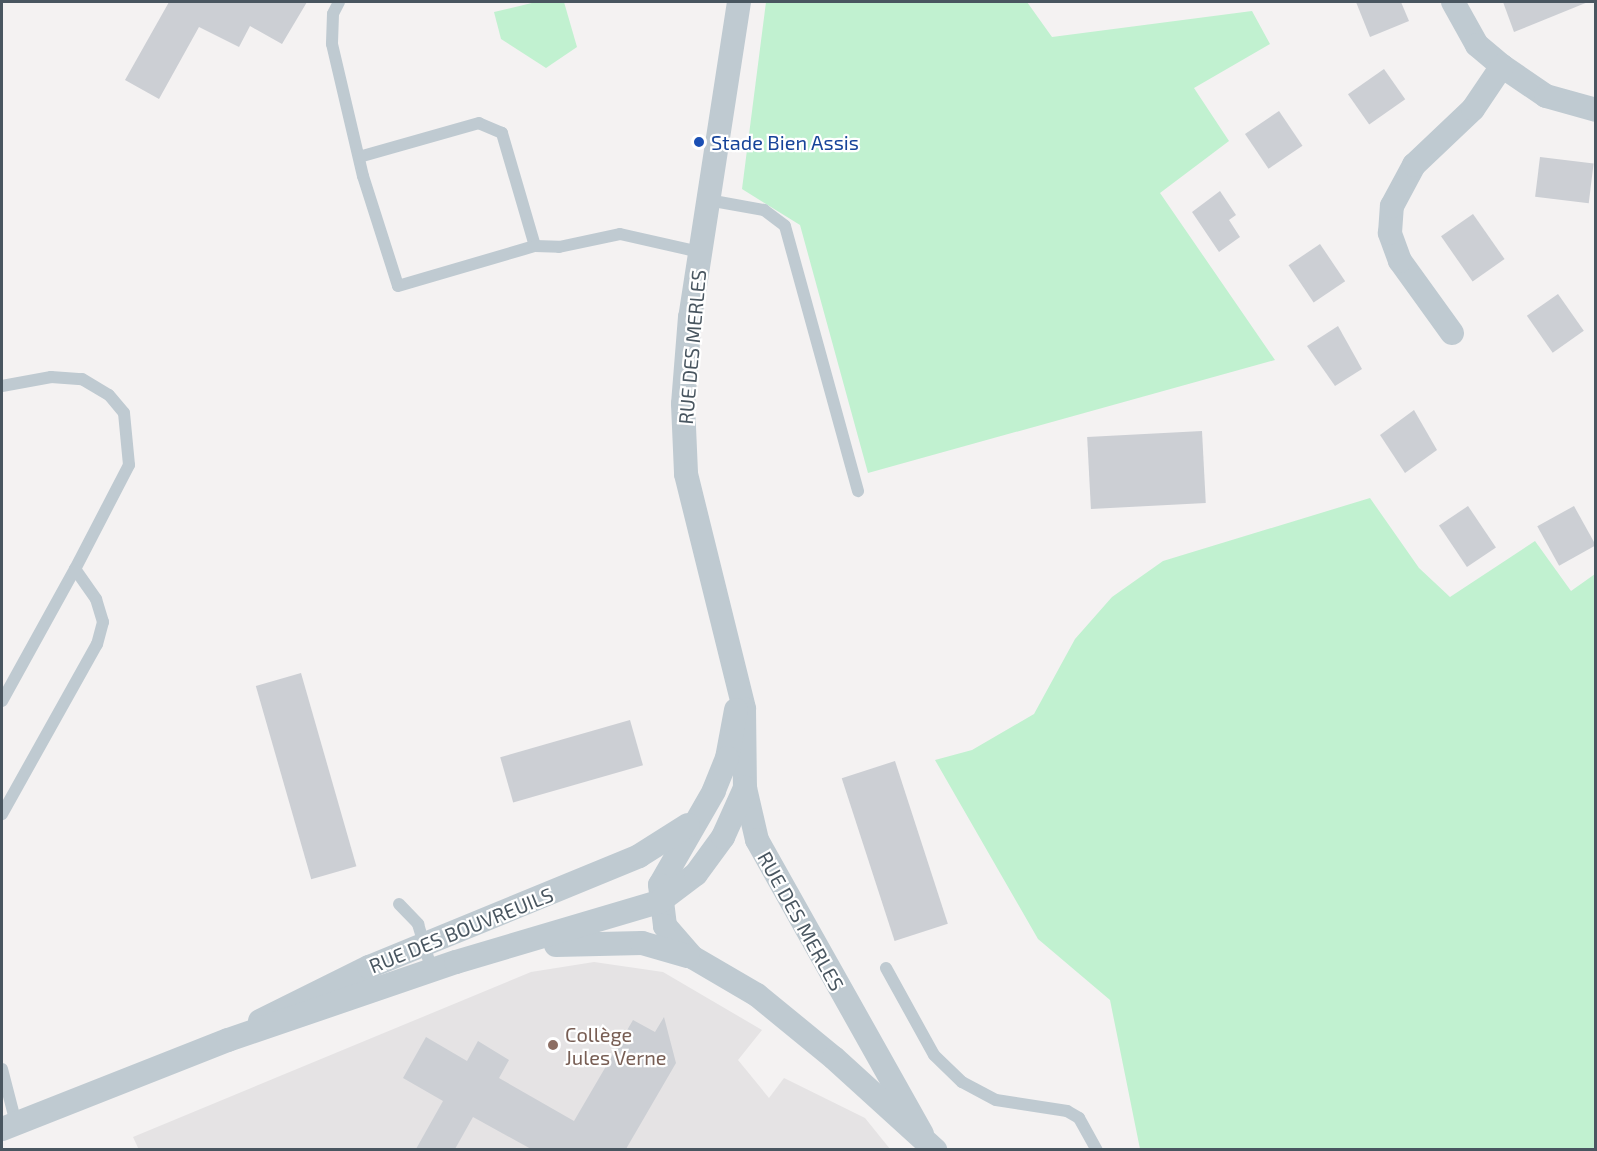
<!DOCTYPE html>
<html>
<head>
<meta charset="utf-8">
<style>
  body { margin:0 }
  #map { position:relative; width:1597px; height:1151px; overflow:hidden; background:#f4f2f2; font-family:"Exo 2",sans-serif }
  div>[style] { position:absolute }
  .education>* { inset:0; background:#e5e3e4 }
  .green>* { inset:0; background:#c1f1d0 }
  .building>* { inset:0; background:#cccfd4; transform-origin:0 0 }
  .lane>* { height:12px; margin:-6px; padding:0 6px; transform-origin:6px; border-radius:6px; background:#bfcad1 }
  .street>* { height:24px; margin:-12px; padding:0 12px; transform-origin:12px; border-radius:12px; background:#bfcad1 }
  .dots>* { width:16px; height:16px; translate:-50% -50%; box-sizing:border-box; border:3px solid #fff; border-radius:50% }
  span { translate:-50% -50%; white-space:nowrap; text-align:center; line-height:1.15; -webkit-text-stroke:4.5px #fff; paint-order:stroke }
  .transit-label { font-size:20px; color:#164399 }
  .left { translate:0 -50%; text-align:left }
  .street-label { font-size:20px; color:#495660 }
  .education-label { font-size:20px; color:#785e54 }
  .frame { position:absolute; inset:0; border:3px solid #495660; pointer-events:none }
</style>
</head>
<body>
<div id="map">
  <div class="education">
    <div style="clip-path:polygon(594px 962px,663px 972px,762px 1030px,738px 1060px,769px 1098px,784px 1078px,865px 1118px,890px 1149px,139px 1150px,133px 1137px,531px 972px)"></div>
  </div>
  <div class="green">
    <div style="clip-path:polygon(536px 2px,564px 2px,577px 47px,546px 68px,501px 39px,494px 12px)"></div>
    <div style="clip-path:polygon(766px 2px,1027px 2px,1052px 37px,1252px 11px,1270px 44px,1194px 88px,1229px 141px,1160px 193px,1275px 360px,868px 473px,800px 225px,742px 189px)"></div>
    <div style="clip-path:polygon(1370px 498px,1419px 568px,1450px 597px,1535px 541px,1571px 591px,1595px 574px,1595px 1149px,1140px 1149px,1110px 1000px,1038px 939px,935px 760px,972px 750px,1034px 714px,1075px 639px,1112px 597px,1163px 561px)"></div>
  </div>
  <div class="building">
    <div style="clip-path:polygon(169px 2px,307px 2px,282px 44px,250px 26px,239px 47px,199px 27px,159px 99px,125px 80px)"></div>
    <div style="clip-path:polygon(1356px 2px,1401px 2px,1409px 21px,1370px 37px)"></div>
    <div style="clip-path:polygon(1503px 2px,1588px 2px,1514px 32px)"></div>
    <div style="left:1384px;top:69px;width:37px;height:44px;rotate:55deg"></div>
    <div style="left:1279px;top:111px;width:42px;height:41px;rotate:56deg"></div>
    <div style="left:1540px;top:157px;width:54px;height:40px;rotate:7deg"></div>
    <div style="clip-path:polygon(1220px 191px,1236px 215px,1229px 220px,1240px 237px,1219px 252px,1192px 212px)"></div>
    <div style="left:1473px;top:214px;width:55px;height:39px;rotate:55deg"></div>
    <div style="left:1320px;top:244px;width:45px;height:38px;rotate:56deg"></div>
    <div style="left:1558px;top:294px;width:45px;height:38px;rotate:55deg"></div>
    <div style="clip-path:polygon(1338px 326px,1362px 369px,1335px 386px,1307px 346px)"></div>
    <div style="clip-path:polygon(1414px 410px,1437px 450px,1405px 473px,1380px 435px)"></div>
    <div style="left:1202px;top:431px;width:72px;height:115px;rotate:87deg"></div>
    <div style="left:1468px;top:506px;width:50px;height:35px;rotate:56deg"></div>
    <div style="left:1574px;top:506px;width:45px;height:42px;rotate:61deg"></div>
    <div style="left:301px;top:673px;width:201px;height:47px;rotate:74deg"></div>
    <div style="left:630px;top:720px;width:47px;height:135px;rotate:74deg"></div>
    <div style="left:895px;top:761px;width:171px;height:56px;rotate:72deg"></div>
    <div style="clip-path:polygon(664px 1017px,676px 1063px,626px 1149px,531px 1149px,473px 1117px,455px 1149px,416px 1149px,443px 1101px,403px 1078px,426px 1037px,467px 1061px,478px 1041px,509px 1060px,499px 1078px,574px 1121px,633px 1020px,655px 1032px)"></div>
  </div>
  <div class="lane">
    <div style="left:339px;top:2px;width:13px;rotate:117deg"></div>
    <div style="left:333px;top:14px;width:30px;rotate:92deg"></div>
    <div style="left:332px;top:44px;width:136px;rotate:76.8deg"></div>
    <div style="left:363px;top:176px;width:115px;rotate:72.3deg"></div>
    <div style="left:398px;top:286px;width:143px;rotate:-16.3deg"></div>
    <div style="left:535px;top:246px;width:118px;rotate:-106.3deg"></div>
    <div style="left:502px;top:133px;width:25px;rotate:-157deg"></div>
    <div style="left:479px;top:123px;width:122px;rotate:164.2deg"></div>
    <div style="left:708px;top:200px;width:57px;rotate:10.1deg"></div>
    <div style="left:764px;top:210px;width:26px;rotate:37deg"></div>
    <div style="left:785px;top:226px;width:275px;rotate:74.6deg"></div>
    <div style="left:535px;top:246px;width:24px;rotate:2deg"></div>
    <div style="left:559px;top:247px;width:62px;rotate:-12deg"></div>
    <div style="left:620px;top:234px;width:82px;rotate:12.7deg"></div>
    <div style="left:2px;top:386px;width:50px;rotate:-10.4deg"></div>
    <div style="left:51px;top:377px;width:31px;rotate:4deg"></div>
    <div style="left:82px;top:379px;width:31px;rotate:31deg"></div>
    <div style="left:109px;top:395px;width:23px;rotate:50deg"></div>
    <div style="left:124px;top:413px;width:52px;rotate:84.5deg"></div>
    <div style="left:129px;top:465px;width:117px;rotate:117.4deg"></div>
    <div style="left:2px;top:701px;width:151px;rotate:-61.1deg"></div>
    <div style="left:75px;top:569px;width:37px;rotate:55deg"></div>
    <div style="left:96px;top:599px;width:24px;rotate:73deg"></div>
    <div style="left:103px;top:622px;width:23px;rotate:105deg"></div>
    <div style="left:97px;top:644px;width:195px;rotate:119.2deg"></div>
    <div style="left:399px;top:904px;width:28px;rotate:46deg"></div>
    <div style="left:418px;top:924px;width:49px;rotate:73.4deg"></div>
    <div style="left:886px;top:968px;width:99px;rotate:61.1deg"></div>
    <div style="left:934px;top:1055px;width:39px;rotate:44deg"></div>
    <div style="left:962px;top:1082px;width:38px;rotate:28deg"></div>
    <div style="left:996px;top:1100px;width:72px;rotate:8.8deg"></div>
    <div style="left:1067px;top:1111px;width:14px;rotate:30deg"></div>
    <div style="left:1079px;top:1118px;width:37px;rotate:61deg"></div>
    <div style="left:2px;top:1069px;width:56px;rotate:75.5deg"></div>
  </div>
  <div class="street">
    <div style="left:739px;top:2px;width:319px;rotate:98.8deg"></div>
    <div style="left:690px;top:317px;width:87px;rotate:94.6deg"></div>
    <div style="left:683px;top:404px;width:70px;rotate:87.5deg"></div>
    <div style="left:686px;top:474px;width:242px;rotate:76.1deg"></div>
    <div style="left:744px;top:709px;width:79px;rotate:89.3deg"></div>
    <div style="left:745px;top:788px;width:53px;rotate:77deg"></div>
    <div style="left:757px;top:840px;width:337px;rotate:60.7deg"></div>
    <div style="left:1453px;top:2px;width:49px;rotate:60.8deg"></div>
    <div style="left:1477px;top:45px;width:33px;rotate:40deg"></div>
    <div style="left:1502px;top:66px;width:53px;rotate:34.3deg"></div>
    <div style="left:1546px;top:96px;width:52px;rotate:15.6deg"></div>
    <div style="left:1452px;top:333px;width:89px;rotate:-125.8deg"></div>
    <div style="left:1400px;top:261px;width:30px;rotate:-110deg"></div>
    <div style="left:1390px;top:233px;width:27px;rotate:-86deg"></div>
    <div style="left:1392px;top:206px;width:47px;rotate:-61.8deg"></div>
    <div style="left:1414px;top:165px;width:81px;rotate:-43.5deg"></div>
    <div style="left:1473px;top:109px;width:52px;rotate:-56deg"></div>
    <div style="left:736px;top:710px;width:49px;rotate:100.6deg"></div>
    <div style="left:727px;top:758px;width:35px;rotate:112deg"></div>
    <div style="left:714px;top:791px;width:108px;rotate:119.9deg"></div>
    <div style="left:660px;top:885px;width:41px;rotate:83deg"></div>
    <div style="left:665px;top:926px;width:41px;rotate:48.9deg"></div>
    <div style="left:692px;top:957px;width:75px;rotate:30.3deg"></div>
    <div style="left:757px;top:995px;width:99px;rotate:39.3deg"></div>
    <div style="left:834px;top:1058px;width:137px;rotate:42.3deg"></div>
    <div style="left:556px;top:945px;width:86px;rotate:-1.3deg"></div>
    <div style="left:642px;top:943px;width:47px;rotate:16.1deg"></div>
    <div style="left:260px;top:1021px;width:122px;rotate:-26.4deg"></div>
    <div style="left:369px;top:967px;width:292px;rotate:-22.3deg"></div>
    <div style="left:639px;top:856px;width:58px;rotate:-32.3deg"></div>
    <div style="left:2px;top:1129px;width:243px;rotate:-21.5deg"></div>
    <div style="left:228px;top:1040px;width:241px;rotate:-18.9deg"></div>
    <div style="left:456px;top:962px;width:212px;rotate:-16.5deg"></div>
    <div style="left:659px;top:902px;width:46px;rotate:-37.1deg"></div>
    <div style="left:696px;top:874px;width:46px;rotate:-53.9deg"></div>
    <div style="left:723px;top:837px;width:54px;rotate:-65.8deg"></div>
  </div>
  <div class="dots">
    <div style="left:699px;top:142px;background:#1a4fb4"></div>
    <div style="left:553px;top:1045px;background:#8d6e63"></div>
  </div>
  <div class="transit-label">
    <span class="left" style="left:711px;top:142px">Stade Bien Assis</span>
  </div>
  <div class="street-label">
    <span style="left:692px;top:347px;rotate:-85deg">RUE DES MERLES</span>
    <span style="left:801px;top:921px;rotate:61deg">RUE DES MERLES</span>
    <span style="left:461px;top:930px;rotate:-22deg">RUE DES BOUVREUILS</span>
  </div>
  <div class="education-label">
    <span class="left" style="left:565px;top:1046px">Collège<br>Jules Verne</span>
  </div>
  <div class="frame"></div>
</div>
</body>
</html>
